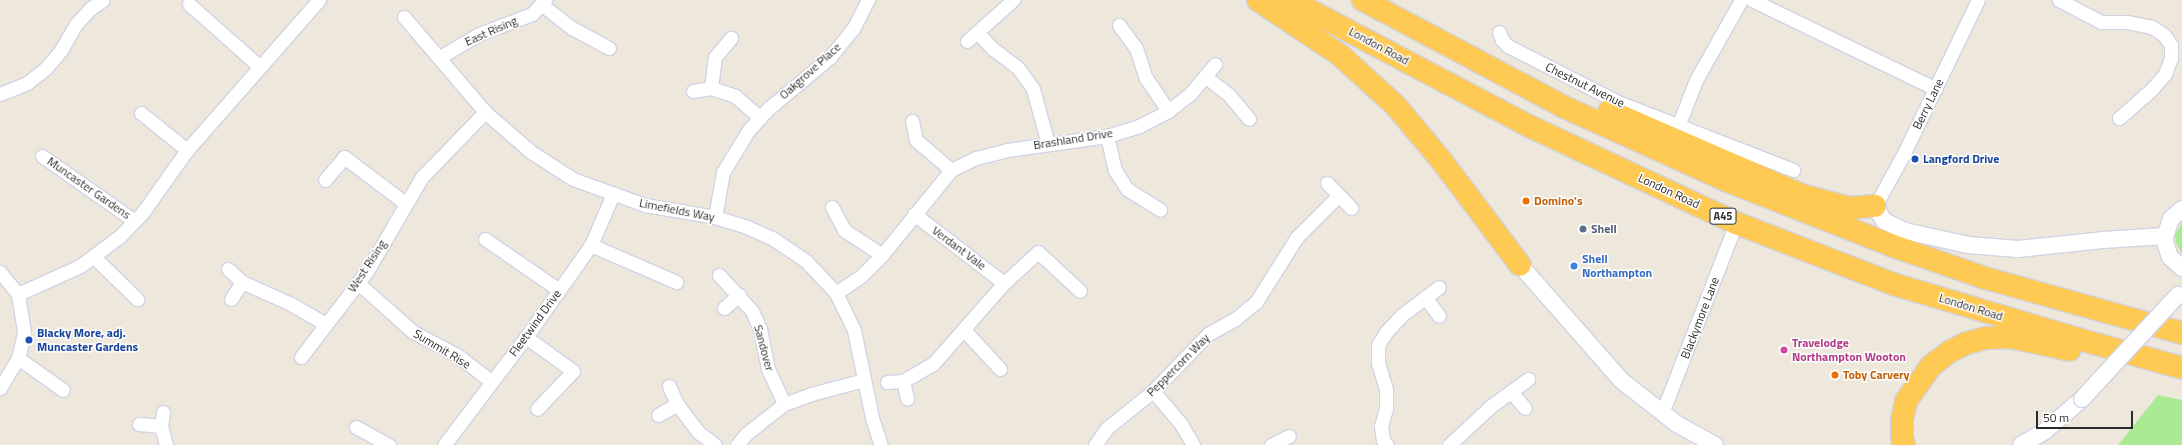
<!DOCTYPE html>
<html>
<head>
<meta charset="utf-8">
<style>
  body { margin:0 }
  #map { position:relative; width:2182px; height:445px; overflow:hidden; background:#eee8dc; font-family:"Titillium Web",sans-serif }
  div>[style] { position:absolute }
  .green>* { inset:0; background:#a9ea93 }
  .roads { filter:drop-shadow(1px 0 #d1d3e5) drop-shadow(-1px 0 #d1d3e5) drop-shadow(0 1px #d1d3e5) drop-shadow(0 -1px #d1d3e5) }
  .minor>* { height:13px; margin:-6.5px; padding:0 6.5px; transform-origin:6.5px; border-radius:6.5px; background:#fff }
  .tertiary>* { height:16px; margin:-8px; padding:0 8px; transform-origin:8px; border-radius:8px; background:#fff }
  .trunk>* { height:22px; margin:-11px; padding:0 11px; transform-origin:11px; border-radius:11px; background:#feca54 }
  .bridges { filter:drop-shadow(1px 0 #d1d3e5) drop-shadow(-1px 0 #d1d3e5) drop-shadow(0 1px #d1d3e5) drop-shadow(0 -1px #d1d3e5) }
  .tertiary-bridge>* { height:16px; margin:-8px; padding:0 8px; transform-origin:8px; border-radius:8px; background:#fff }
  .dots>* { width:11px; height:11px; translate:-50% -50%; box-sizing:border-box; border:2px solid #fff; border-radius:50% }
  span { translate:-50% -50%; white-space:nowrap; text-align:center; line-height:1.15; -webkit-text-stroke:3px #fff; paint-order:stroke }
  .shield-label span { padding:1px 3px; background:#fff; border:1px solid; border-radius:3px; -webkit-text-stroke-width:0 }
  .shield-label { font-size:11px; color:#2b2b2b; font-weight:700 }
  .street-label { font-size:12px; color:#2b2b2b }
  .transit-label { font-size:12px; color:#164399; font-weight:700 }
  .left { translate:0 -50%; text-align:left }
  .food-label { font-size:12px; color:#c56008; font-weight:700 }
  .service-label { font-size:12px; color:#4e5e75; font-weight:700 }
  .shop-label { font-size:12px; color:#366cbe; font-weight:700 }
  .hotel-label { font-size:12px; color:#b23c85; font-weight:700 }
  .scale { position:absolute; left:2036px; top:411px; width:97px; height:18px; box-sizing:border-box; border:2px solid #2b2b2b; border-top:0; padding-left:5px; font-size:12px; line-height:14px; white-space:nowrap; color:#2b2b2b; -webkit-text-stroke:3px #fff; paint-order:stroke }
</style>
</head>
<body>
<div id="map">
  <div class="green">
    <div style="clip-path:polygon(2182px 222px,2182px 254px,2176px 243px,2175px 236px)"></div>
    <div style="clip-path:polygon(2158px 395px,2182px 400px,2182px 445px,2118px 445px)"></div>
  </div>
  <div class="roads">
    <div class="minor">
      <div style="left:1752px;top:0;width:204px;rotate:25.8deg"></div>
      <div style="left:2059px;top:0;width:47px;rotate:27.6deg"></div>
      <div style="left:2101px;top:22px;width:26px"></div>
      <div style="left:2127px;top:22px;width:25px;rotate:11deg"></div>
      <div style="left:2152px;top:27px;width:14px;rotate:34deg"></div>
      <div style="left:2164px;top:35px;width:12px;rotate:55deg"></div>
      <div style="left:2171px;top:45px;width:13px;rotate:90deg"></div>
      <div style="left:2171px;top:58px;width:17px;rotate:111deg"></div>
      <div style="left:2165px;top:74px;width:20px;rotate:131deg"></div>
      <div style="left:2152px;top:89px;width:44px;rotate:138.7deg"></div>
      <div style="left:189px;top:4px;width:95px;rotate:41.6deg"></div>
      <div style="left:541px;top:4px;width:39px;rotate:38deg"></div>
      <div style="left:572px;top:28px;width:42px;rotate:28.4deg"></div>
      <div style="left:404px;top:17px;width:125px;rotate:49.5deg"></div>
      <div style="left:485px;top:112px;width:61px;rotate:41deg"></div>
      <div style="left:531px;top:152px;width:50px;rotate:32.7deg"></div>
      <div style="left:573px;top:179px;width:77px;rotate:19.9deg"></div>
      <div style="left:645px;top:205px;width:71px;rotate:9.7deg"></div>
      <div style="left:715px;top:217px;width:34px;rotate:17deg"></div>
      <div style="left:747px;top:227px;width:27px;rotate:24deg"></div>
      <div style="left:772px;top:238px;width:41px;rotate:34.1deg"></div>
      <div style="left:806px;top:261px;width:44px;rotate:46.8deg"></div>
      <div style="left:836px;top:293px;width:41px;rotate:64.1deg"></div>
      <div style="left:854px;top:330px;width:90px;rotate:78.4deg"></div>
      <div style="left:872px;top:418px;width:28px;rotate:72deg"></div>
      <div style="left:1119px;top:25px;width:29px;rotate:54deg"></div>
      <div style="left:1136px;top:48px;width:32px;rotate:72deg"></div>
      <div style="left:1146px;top:78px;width:40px;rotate:56deg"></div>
      <div style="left:1499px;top:32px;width:9px;rotate:69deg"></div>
      <div style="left:1502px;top:40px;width:8px;rotate:45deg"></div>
      <div style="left:1508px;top:46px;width:123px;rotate:27deg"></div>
      <div style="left:1618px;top:102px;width:188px;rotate:21.2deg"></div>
      <div style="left:978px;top:33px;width:22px;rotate:47deg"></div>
      <div style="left:993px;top:49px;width:31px;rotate:37deg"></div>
      <div style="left:1018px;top:68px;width:26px;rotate:54deg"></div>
      <div style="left:1033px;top:89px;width:57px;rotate:74.7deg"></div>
      <div style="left:967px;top:41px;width:62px;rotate:-41.7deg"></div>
      <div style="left:440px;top:57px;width:45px;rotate:-30.5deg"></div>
      <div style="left:479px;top:34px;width:57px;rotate:-20.7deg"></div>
      <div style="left:532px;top:14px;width:19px;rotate:-47deg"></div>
      <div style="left:1206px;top:77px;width:29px;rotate:38deg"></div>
      <div style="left:1229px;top:95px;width:31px;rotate:50deg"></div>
      <div style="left:711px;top:88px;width:31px;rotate:-83deg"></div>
      <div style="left:715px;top:57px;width:25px;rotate:-50deg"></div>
      <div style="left:693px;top:91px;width:18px;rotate:-9deg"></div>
      <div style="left:711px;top:88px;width:25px;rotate:18deg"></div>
      <div style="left:735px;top:96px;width:33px;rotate:41deg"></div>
      <div style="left:0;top:94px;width:29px;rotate:-22deg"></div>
      <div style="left:27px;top:83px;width:24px;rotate:-38deg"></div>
      <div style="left:46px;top:68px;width:23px;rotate:-50deg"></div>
      <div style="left:61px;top:50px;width:30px;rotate:-60deg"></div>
      <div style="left:76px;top:24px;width:22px;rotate:-47deg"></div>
      <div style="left:91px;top:8px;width:14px;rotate:-34deg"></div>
      <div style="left:141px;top:113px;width:59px;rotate:38.8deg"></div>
      <div style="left:912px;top:121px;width:19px;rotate:78deg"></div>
      <div style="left:916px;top:140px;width:46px;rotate:40.6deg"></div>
      <div style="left:1678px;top:126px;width:49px;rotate:-68.6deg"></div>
      <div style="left:1696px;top:80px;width:92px;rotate:-60.6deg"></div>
      <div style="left:1107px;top:136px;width:35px;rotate:77deg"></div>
      <div style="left:1115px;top:170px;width:22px;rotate:58deg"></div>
      <div style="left:1127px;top:189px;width:39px;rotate:32deg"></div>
      <div style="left:42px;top:156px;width:113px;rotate:35deg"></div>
      <div style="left:325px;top:180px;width:30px;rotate:-50deg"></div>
      <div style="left:344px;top:157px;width:76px;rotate:37deg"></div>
      <div style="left:1327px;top:183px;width:35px;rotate:46deg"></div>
      <div style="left:1875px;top:206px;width:58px;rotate:-61.2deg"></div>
      <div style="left:1903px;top:155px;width:172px;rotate:-64.2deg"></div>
      <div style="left:832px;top:207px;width:26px;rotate:62deg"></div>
      <div style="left:844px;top:230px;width:45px;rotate:33.3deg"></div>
      <div style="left:914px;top:214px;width:113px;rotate:37.5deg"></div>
      <div style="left:715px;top:217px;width:46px;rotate:-79.9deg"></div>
      <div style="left:723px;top:172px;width:48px;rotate:-58.6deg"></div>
      <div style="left:748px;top:131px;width:31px;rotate:-48deg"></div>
      <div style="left:769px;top:108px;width:80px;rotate:-39.9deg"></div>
      <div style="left:830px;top:57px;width:36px;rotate:-51deg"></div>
      <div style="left:853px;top:29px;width:33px;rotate:-63deg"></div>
      <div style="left:485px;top:239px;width:90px;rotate:34.6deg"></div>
      <div style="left:591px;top:245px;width:93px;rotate:23.5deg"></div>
      <div style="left:93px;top:256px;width:62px;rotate:44.3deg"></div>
      <div style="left:228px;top:269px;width:19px;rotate:43deg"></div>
      <div style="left:242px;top:282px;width:54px;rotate:24.2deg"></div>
      <div style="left:291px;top:304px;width:39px;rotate:30deg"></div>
      <div style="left:0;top:272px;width:28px;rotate:51deg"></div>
      <div style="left:18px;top:294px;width:39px;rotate:81deg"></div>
      <div style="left:24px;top:333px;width:26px;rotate:103deg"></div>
      <div style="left:18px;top:358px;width:35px;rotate:121deg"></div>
      <div style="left:719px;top:275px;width:49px;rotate:47.5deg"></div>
      <div style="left:752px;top:311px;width:20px;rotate:66deg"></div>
      <div style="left:760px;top:329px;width:41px;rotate:78.7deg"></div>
      <div style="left:768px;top:369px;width:38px;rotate:65deg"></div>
      <div style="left:358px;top:283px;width:74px;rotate:41.7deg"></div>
      <div style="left:413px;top:332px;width:50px;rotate:27.6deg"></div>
      <div style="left:457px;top:355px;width:44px;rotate:37.6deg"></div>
      <div style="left:836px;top:293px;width:30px;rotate:-34deg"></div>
      <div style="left:861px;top:276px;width:30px;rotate:-45deg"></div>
      <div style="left:882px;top:255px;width:109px;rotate:-50.9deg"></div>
      <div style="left:951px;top:170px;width:28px;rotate:-26deg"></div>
      <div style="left:976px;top:158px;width:32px;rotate:-14deg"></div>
      <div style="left:1007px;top:150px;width:101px;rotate:-8deg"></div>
      <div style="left:1107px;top:136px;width:34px;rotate:-17deg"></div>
      <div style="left:1139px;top:126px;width:33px;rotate:-27deg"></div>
      <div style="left:1168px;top:111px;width:28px;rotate:-38deg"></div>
      <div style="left:1190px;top:94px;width:39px;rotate:-50deg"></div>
      <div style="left:18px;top:294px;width:68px;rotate:-24.3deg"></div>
      <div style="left:80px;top:266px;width:50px;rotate:-36.9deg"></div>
      <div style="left:120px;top:236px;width:33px;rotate:-46deg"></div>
      <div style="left:143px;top:212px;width:76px;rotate:-54.6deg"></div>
      <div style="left:187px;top:150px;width:200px;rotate:-48.7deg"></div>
      <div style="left:1426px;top:298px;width:22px;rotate:54deg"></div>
      <div style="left:231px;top:299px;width:20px;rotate:-57deg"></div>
      <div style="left:724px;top:308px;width:20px;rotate:-41deg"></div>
      <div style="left:964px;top:330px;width:53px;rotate:47.3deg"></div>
      <div style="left:526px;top:337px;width:58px;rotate:35.9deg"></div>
      <div style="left:573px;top:371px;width:52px;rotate:133.5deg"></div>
      <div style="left:301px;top:357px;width:108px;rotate:-52.5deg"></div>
      <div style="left:367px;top:271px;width:109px;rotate:-59.7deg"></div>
      <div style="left:422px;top:177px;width:91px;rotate:-45.9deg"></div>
      <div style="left:18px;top:358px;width:55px;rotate:35.4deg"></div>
      <div style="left:903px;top:381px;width:18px;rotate:77deg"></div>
      <div style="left:887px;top:382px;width:16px;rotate:-4deg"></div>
      <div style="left:903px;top:381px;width:34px;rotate:-30deg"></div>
      <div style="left:933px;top:364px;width:108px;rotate:-48.8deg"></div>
      <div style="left:1004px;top:283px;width:46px;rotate:-42.4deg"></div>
      <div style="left:1038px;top:252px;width:57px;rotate:42.9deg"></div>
      <div style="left:669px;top:386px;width:20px;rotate:66deg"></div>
      <div style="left:677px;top:404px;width:35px;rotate:53deg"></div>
      <div style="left:698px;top:432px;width:21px;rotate:37deg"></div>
      <div style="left:1153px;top:391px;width:43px;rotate:49.7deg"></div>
      <div style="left:1181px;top:424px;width:24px;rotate:60deg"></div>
      <div style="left:1511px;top:392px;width:21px;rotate:49deg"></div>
      <div style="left:163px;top:412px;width:14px;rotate:98deg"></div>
      <div style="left:161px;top:426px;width:20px;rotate:75deg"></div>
      <div style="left:1662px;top:413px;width:204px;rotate:-68.7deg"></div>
      <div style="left:658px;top:415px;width:22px;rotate:-30deg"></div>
      <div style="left:139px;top:424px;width:22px;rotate:5deg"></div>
      <div style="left:356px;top:427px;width:38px;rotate:29deg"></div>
      <div style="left:444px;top:445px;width:136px;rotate:-52.8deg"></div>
      <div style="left:526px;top:337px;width:113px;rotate:-54.8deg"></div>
      <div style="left:591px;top:245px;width:56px;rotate:-66.7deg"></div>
      <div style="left:737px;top:445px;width:14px;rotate:-51deg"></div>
      <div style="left:746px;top:434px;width:48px;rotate:-38.3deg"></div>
      <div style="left:784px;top:404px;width:29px;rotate:-20deg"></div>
      <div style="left:811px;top:394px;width:55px;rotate:-14.8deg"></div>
      <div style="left:1095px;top:445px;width:21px;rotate:-55deg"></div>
      <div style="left:1107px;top:428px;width:59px;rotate:-38.8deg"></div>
      <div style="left:1153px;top:391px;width:79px;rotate:-46deg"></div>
      <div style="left:1208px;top:334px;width:31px;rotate:-29deg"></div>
      <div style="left:1235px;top:319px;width:27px;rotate:-39deg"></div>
      <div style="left:1256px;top:302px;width:77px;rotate:-57.8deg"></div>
      <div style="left:1297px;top:237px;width:58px;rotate:-45deg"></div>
      <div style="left:1271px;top:445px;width:20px;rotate:-27deg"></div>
      <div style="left:1387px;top:445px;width:6px;rotate:-129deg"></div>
      <div style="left:1383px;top:440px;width:14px;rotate:-98deg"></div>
      <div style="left:1381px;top:426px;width:18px;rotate:-74deg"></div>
      <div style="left:1386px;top:409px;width:20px;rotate:-90deg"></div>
      <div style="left:1386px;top:389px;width:27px;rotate:-107deg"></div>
      <div style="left:1378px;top:363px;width:18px;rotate:-90deg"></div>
      <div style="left:1378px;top:345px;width:15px;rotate:-58deg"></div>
      <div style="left:1386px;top:332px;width:23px;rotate:-47deg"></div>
      <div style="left:1402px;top:315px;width:46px;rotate:-37.1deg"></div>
      <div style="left:1449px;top:445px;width:57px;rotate:-42.9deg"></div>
      <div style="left:1491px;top:406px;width:46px;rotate:-36.1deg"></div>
    </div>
    <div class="tertiary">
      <div style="left:1875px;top:206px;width:17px;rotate:59deg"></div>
      <div style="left:1884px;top:221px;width:23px;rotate:25deg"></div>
      <div style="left:1905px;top:231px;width:65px;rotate:12.5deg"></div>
      <div style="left:1968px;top:245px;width:50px;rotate:4.6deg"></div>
      <div style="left:2018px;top:249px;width:85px;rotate:-6deg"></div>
      <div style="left:2103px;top:240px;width:62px;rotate:-3.7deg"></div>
      <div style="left:2182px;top:209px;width:15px;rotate:138deg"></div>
      <div style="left:2171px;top:219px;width:21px;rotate:109deg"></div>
      <div style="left:2164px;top:239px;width:19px;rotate:72deg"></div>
      <div style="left:2170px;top:257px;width:16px;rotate:43deg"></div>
      <div style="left:1520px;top:265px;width:154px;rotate:48.7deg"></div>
      <div style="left:1622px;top:381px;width:70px;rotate:38deg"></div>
      <div style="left:1677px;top:424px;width:43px;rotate:28.9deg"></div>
      <div style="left:2021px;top:445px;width:28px;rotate:-30deg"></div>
      <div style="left:2045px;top:431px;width:49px;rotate:-40.9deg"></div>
    </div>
    <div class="trunk">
      <div style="left:1258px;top:0;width:99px;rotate:33.9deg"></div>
      <div style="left:1340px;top:55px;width:76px;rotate:42.3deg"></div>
      <div style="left:1396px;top:106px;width:70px;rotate:50.2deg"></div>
      <div style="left:1441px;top:160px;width:131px;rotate:53deg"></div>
      <div style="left:1290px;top:0;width:272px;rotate:27.8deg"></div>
      <div style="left:1531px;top:127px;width:226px;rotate:25.1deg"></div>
      <div style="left:1736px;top:223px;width:168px;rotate:21.2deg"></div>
      <div style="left:1893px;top:284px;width:197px;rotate:16.5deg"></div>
      <div style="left:2082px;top:340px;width:104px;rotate:15.6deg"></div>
      <div style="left:1363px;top:0;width:225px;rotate:28deg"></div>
      <div style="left:1562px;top:106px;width:179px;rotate:24.4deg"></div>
      <div style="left:1725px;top:180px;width:180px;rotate:21.4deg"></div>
      <div style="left:1893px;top:246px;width:97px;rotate:19.2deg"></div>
      <div style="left:1985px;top:278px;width:205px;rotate:15.6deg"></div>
      <div style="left:1609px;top:111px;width:210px;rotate:23.5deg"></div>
      <div style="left:1802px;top:195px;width:50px;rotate:15.2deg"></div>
      <div style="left:1850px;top:208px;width:25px;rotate:-5deg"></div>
      <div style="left:1904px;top:445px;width:8px;rotate:-104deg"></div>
      <div style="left:1902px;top:437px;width:17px;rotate:-90deg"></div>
      <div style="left:1902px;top:420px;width:19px;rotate:-78deg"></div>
      <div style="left:1906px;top:401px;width:43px;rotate:-54.5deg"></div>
      <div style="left:1931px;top:366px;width:23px;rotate:-38deg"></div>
      <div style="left:1949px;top:352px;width:20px;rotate:-27deg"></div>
      <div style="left:1967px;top:343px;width:20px;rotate:-15deg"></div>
      <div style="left:1986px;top:338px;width:24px;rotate:-2deg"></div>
      <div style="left:2010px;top:337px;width:61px;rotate:12.2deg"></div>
    </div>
  </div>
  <div class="bridges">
    <div class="tertiary-bridge">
      <div style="left:2082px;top:399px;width:142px;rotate:-47.3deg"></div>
    </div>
  </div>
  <div class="dots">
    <div style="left:1915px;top:159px;background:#1a4fb4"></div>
    <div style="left:1526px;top:201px;background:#e8710a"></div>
    <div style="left:1583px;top:229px;background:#5c6f8a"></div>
    <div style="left:1574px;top:266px;background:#3f7fe0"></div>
    <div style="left:29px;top:340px;background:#1a4fb4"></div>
    <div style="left:1784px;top:350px;background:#d1479c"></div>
    <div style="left:1835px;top:375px;background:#e8710a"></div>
  </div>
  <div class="shield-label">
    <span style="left:1723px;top:216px">A45</span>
  </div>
  <div class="street-label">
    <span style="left:491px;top:31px;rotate:-24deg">East Rising</span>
    <span style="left:1379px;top:46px;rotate:28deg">London Road</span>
    <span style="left:810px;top:71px;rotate:-42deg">Oakgrove Place</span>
    <span style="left:1585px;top:85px;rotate:26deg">Chestnut Avenue</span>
    <span style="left:1928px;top:104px;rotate:-64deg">Berry Lane</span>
    <span style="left:1073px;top:139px;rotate:-9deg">Brashland Drive</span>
    <span style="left:89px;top:188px;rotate:35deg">Muncaster Gardens</span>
    <span style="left:1669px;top:191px;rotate:25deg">London Road</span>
    <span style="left:677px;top:210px;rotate:11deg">Limefields Way</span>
    <span style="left:959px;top:248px;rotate:37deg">Verdant Vale</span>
    <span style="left:367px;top:266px;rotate:-57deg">West Rising</span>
    <span style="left:1971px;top:307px;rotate:17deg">London Road</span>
    <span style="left:1700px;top:318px;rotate:-69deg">Blackymore Lane</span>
    <span style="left:535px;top:323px;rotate:-54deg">Fleetwind Drive</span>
    <span style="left:764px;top:348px;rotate:75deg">Sandover</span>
    <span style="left:442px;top:349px;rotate:31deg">Summit Rise</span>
    <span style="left:1178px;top:365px;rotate:-45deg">Peppercorn Way</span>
  </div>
  <div class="transit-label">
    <span class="left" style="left:1923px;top:159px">Langford Drive</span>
    <span class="left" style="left:37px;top:340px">Blacky More, adj.<br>Muncaster Gardens</span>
  </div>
  <div class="food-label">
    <span class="left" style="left:1534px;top:201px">Domino's</span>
    <span class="left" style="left:1843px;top:375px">Toby Carvery</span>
  </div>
  <div class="service-label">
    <span class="left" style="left:1591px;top:229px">Shell</span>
  </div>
  <div class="shop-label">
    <span class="left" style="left:1582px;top:266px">Shell<br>Northampton</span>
  </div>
  <div class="hotel-label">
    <span class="left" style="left:1792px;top:350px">Travelodge<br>Northampton Wooton</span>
  </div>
  <div class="scale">50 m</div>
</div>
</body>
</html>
